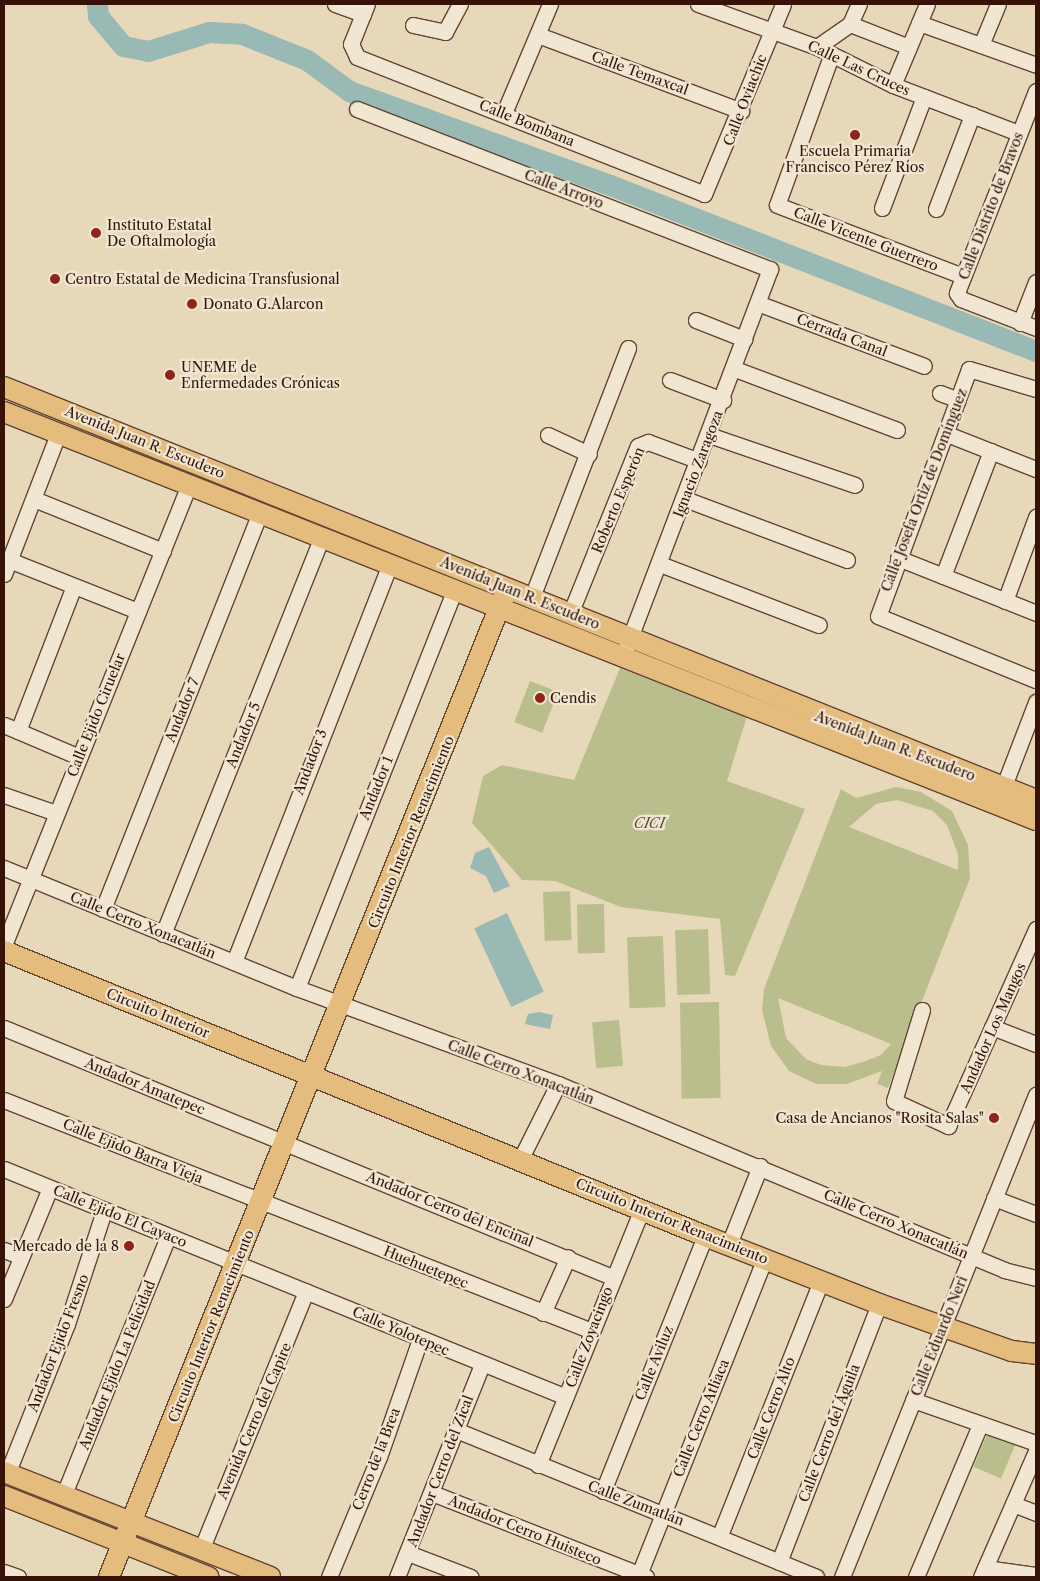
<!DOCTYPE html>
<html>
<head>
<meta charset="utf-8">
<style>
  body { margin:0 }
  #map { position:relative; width:1040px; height:1581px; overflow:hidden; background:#e8d8ba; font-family:"Libre Caslon Text",serif }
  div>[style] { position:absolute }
  .green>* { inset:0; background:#babe8d; transform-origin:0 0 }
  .water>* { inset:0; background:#98b9b4; transform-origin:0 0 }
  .river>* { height:21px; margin:-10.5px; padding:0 10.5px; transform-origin:10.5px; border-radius:10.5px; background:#98b9b4 }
  .roads { filter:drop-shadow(1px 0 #624433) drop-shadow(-1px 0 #624433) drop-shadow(0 1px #624433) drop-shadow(0 -1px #624433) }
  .minor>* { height:15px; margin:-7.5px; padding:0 7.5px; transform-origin:7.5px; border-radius:7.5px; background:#f0e6d2 }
  .major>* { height:20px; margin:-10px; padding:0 10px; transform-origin:10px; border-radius:10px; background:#e4bc7d }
  .dots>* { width:14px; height:14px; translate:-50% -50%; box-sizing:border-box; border:2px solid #f0e6d2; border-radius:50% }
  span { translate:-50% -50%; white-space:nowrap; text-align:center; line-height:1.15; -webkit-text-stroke:4.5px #f0e6d2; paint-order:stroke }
  .street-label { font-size:14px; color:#361306 }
  .poi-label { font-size:14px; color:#361306 }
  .left { translate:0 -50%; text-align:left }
  .right { translate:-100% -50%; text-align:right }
  .park-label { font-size:14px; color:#5e462e; font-style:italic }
  .frame { position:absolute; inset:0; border:5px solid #361306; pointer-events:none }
</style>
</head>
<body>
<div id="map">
  <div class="green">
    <div style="clip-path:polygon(620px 668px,747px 716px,727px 781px,805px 809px,735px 976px,725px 975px,720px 919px,621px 907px,555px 881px,522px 880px,472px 823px,483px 776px,502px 765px,574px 780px)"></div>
    <div style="left:530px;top:681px;width:30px;height:44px;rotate:21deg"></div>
    <div style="clip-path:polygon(evenodd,896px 787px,921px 792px,952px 811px,968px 845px,970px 878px,888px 1088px,877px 1084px,882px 1071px,847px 1084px,816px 1084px,789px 1071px,771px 1046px,762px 1010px,764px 989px,841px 789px,856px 798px,896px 787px,897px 800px,933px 811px,947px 825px,958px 854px,958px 870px,849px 827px,876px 804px,897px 800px,896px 787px,778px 998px,891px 1044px,881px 1055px,866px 1061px,845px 1067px,821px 1065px,806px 1059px,786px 1038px,778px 998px)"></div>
    <div style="left:570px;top:891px;width:49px;height:27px;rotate:88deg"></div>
    <div style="left:604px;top:904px;width:49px;height:27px;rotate:89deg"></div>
    <div style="left:708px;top:929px;width:65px;height:33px;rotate:88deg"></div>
    <div style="left:663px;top:936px;width:71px;height:36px;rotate:88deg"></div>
    <div style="left:719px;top:1002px;width:96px;height:39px;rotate:89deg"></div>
    <div style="left:619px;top:1020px;width:46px;height:27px;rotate:85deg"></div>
    <div style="left:989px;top:1430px;width:30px;height:40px;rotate:23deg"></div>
  </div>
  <div class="water">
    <div style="clip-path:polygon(489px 847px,510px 886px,494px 893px,486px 876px,470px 868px,475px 853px)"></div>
    <div style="left:507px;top:913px;width:87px;height:36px;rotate:65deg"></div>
    <div style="clip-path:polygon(539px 1012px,553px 1015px,550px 1029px,525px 1024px,528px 1014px)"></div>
  </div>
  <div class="river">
    <div style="left:97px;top:4px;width:12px;rotate:85deg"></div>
    <div style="left:98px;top:16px;width:39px;rotate:50deg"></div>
    <div style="left:123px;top:46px;width:25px;rotate:11deg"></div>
    <div style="left:148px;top:51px;width:64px;rotate:-17.3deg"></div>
    <div style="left:209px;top:32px;width:33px;rotate:3deg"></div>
    <div style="left:242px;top:34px;width:70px;rotate:21.8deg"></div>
    <div style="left:307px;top:60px;width:52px;rotate:36.4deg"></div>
    <div style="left:349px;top:91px;width:277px;rotate:19.8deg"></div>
    <div style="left:610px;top:185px;width:457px;rotate:21.3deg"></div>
  </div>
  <div class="roads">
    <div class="minor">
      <div style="left:335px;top:4px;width:30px;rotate:20deg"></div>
      <div style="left:367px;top:4px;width:43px;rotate:111.8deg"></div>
      <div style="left:351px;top:44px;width:14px;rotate:65deg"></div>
      <div style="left:357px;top:57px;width:373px;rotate:21.5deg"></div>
      <div style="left:704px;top:194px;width:206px;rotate:-67.4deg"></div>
      <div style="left:698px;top:4px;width:127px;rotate:19.9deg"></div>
      <div style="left:817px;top:47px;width:85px;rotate:26.6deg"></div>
      <div style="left:893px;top:85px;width:135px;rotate:20.9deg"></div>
      <div style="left:919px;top:23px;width:124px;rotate:19.7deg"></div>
      <div style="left:850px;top:24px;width:63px;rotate:21.3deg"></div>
      <div style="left:413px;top:25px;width:33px;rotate:12deg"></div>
      <div style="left:445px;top:32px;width:32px;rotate:-62deg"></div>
      <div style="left:538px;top:35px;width:217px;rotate:20.5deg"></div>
      <div style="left:981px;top:45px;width:44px;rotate:-67.5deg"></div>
      <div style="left:817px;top:47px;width:40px;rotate:-34.9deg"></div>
      <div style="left:850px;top:24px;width:22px;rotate:-66deg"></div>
      <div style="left:831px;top:56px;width:158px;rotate:109.9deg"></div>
      <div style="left:777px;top:205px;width:199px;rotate:20.9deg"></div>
      <div style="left:893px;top:85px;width:88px;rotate:-67.2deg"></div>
      <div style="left:1036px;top:91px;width:217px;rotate:111.4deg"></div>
      <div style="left:957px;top:293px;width:7px;rotate:56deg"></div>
      <div style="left:961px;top:299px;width:80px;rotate:21.1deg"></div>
      <div style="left:357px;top:109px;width:443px;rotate:21.2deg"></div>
      <div style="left:770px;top:269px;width:403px;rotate:110.8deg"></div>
      <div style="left:504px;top:113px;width:118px;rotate:-67.1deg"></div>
      <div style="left:882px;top:208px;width:119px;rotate:-69.3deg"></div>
      <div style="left:936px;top:209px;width:101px;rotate:-69deg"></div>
      <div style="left:760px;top:304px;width:175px;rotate:20.7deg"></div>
      <div style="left:696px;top:320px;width:52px;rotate:21.6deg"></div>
      <div style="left:1020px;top:323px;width:44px;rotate:-68.7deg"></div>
      <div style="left:735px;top:369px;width:173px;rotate:20.6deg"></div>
      <div style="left:670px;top:380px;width:57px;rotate:20.7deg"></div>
      <div style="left:1036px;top:389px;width:70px;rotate:-163.4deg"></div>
      <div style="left:969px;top:369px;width:263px;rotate:110.2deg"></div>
      <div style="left:878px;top:616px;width:170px;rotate:22.1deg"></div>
      <div style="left:940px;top:393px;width:19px;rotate:21deg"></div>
      <div style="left:947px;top:434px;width:96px;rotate:21.5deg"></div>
      <div style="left:548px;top:435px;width:45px;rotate:24.9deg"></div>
      <div style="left:709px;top:435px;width:154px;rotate:18.9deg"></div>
      <div style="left:34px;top:499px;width:139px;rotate:22deg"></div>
      <div style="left:685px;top:499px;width:173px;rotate:20.6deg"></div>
      <div style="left:898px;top:558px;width:149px;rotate:21.7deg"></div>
      <div style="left:9px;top:560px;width:139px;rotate:21.6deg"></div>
      <div style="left:660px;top:564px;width:170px;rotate:21deg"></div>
      <div style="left:4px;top:574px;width:150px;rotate:-68.9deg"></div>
      <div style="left:943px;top:576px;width:134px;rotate:-69deg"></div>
      <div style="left:532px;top:597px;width:267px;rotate:-68.9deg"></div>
      <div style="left:1005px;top:601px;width:90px;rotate:-69.7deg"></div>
      <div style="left:570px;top:614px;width:181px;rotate:-68deg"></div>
      <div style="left:638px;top:446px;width:11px;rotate:-22deg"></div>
      <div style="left:648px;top:442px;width:54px;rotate:20.4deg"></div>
      <div style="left:4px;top:725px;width:82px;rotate:23.1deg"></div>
      <div style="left:18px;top:731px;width:155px;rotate:-68.9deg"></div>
      <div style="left:4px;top:795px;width:55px;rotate:19.1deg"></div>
      <div style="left:1000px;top:796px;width:101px;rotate:-69deg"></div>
      <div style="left:4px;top:868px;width:317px;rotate:22.3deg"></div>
      <div style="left:297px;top:988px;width:278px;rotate:20.2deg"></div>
      <div style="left:558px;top:1084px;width:483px;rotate:22.6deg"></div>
      <div style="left:1004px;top:1270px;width:33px;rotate:14deg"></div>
      <div style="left:103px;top:909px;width:427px;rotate:-68.4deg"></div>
      <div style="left:163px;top:934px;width:429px;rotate:-68.2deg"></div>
      <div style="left:4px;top:945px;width:496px;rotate:-68.1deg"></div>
      <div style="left:234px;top:962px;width:428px;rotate:-68.6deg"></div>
      <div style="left:297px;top:988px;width:430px;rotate:-68.4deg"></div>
      <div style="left:922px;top:1010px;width:95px;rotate:107.1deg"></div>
      <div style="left:894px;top:1101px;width:60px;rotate:24.8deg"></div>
      <div style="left:948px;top:1126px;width:216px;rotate:-65.9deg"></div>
      <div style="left:992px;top:1027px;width:47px;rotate:21.1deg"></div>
      <div style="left:4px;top:1028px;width:657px;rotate:22.27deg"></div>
      <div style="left:4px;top:1100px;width:632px;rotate:21.45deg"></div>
      <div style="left:520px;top:1160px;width:85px;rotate:-63.4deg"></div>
      <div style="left:4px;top:1169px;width:606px;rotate:22.08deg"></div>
      <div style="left:994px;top:1198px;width:45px;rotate:20.9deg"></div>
      <div style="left:729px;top:1244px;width:84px;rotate:-68.3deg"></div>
      <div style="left:4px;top:1250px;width:17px;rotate:21deg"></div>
      <div style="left:4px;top:1299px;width:120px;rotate:-67.5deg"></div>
      <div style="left:543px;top:1313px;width:61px;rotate:-65.9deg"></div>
      <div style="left:913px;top:1400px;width:130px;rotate:19.3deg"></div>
      <div style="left:456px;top:1430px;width:389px;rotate:22.2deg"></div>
      <div style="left:538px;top:1465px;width:276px;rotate:-67.9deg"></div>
      <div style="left:7px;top:1474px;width:162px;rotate:-68.2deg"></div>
      <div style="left:67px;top:1324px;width:119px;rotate:-71.9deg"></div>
      <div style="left:603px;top:1491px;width:275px;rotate:-68.2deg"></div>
      <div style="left:432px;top:1493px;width:230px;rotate:21.4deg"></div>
      <div style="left:64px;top:1494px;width:278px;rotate:-68deg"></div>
      <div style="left:1013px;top:1504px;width:25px;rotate:21deg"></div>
      <div style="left:720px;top:1535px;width:273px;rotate:-68.3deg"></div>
      <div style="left:201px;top:1550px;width:279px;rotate:-67.9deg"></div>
      <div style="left:408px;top:1553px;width:67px;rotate:20.9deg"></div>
      <div style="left:779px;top:1562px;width:277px;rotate:-68.8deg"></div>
      <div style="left:985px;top:1568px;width:51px;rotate:7.8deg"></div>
      <div style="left:4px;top:1572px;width:15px;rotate:20deg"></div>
      <div style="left:329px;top:1577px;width:130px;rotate:-67.4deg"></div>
      <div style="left:379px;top:1457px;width:125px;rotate:-70.8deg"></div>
      <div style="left:397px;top:1577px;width:228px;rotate:-68.2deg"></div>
      <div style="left:638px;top:1577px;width:343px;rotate:-68.3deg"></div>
      <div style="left:842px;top:1577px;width:520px;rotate:-68.08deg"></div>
      <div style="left:916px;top:1577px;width:165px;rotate:-67.2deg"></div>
      <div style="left:981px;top:1577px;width:137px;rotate:-66.4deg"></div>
    </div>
    <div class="major">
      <div style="left:4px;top:387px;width:1112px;rotate:21.81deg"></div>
      <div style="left:4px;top:412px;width:1110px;rotate:21.57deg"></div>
      <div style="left:4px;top:951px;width:757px;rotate:22.12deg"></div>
      <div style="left:705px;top:1236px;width:187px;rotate:21.3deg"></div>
      <div style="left:879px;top:1304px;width:141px;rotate:19.5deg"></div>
      <div style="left:1012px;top:1351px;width:24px;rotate:7deg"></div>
      <div style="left:4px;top:1472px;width:286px;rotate:21.5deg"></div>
      <div style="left:4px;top:1496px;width:220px;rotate:21.6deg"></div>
      <div style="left:109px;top:1577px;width:1058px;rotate:-68.07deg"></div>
    </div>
  </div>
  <div class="dots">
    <div style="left:855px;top:135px;background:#8f2418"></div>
    <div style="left:96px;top:233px;background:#8f2418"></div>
    <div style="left:55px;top:279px;background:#8f2418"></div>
    <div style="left:192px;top:304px;background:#8f2418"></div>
    <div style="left:170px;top:375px;background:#8f2418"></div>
    <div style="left:540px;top:698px;background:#8f2418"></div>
    <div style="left:994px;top:1118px;background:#8f2418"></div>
    <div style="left:129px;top:1246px;background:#8f2418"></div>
  </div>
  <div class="street-label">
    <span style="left:859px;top:68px;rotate:25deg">Calle Las Cruces</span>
    <span style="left:640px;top:73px;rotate:20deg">Calle Temaxcal</span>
    <span style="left:745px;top:100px;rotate:-69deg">Calle Oviachic</span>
    <span style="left:527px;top:123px;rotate:22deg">Calle Bombana</span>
    <span style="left:564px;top:189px;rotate:21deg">Calle Arroyo</span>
    <span style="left:991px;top:206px;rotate:-69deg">Calle Distrito de Bravos</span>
    <span style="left:866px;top:239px;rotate:21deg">Calle Vicente Guerrero</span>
    <span style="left:842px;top:335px;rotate:21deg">Cerrada Canal</span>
    <span style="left:145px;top:442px;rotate:22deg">Avenida Juan R. Escudero</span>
    <span style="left:698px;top:464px;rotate:-69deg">Ignacio Zaragoza</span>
    <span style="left:924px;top:490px;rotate:-69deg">Calle Josefa Ortiz de Domínguez</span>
    <span style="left:618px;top:500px;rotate:-67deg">Roberto Esperón</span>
    <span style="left:520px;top:593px;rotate:22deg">Avenida Juan R. Escudero</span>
    <span style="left:182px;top:710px;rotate:-68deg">Andador 7</span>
    <span style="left:96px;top:715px;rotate:-68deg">Calle Ejido Ciruelar</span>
    <span style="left:243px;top:735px;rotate:-68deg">Andador 5</span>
    <span style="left:895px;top:746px;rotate:21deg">Avenida Juan R. Escudero</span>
    <span style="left:310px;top:762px;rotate:-69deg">Andador 3</span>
    <span style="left:376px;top:788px;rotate:-68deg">Andador 1</span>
    <span style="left:411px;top:832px;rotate:-68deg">Circuito Interior Renacimiento</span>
    <span style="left:143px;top:925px;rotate:22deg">Calle Cerro Xonacatlán</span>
    <span style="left:158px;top:1013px;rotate:22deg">Circuito Interior</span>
    <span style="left:993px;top:1028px;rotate:-66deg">Andador Los Mangos</span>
    <span style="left:521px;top:1072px;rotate:21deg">Calle Cerro Xonacatlán</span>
    <span style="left:145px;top:1086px;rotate:22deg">Andador Amatepec</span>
    <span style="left:133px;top:1151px;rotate:22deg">Calle Ejido Barra Vieja</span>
    <span style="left:450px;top:1209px;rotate:22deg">Andador Cerro del Encinal</span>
    <span style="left:120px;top:1216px;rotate:22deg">Calle Ejido El Cayaco</span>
    <span style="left:672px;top:1221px;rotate:22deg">Circuito Interior Renacimiento</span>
    <span style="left:896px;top:1224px;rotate:23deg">Calle Cerro Xonacatlán</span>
    <span style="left:426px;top:1267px;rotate:22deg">Huehuetepec</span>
    <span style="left:211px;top:1326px;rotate:-68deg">Circuito Interior Renacimiento</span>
    <span style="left:401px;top:1331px;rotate:23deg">Calle Yolotepec</span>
    <span style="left:939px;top:1336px;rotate:-68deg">Calle Eduardo Neri</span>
    <span style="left:589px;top:1337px;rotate:-69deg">Calle Zoyacingo</span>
    <span style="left:58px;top:1343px;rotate:-69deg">Andador Ejido Fresno</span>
    <span style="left:654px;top:1363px;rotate:-68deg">Calle Aviluz</span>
    <span style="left:117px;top:1365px;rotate:-68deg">Andador Ejido La Felicidad</span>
    <span style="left:771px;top:1408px;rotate:-69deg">Calle Cerro Alto</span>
    <span style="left:701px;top:1418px;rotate:-68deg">Calle Cerro Atliaca</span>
    <span style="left:254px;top:1421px;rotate:-67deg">Avenida Cerro del Capire</span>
    <span style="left:829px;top:1433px;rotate:-69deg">Calle Cerro del Águila</span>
    <span style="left:376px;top:1459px;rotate:-69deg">Cerro de la Brea</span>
    <span style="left:440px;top:1471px;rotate:-69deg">Andador Cerro del Zical</span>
    <span style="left:636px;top:1503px;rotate:21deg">Calle Zumatlán</span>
    <span style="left:525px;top:1530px;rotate:22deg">Andador Cerro Huisteco</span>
  </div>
  <div class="poi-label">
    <span style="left:855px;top:159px">Escuela Primaria<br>Francisco Pérez Ríos</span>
    <span class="left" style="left:107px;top:233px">Instituto Estatal<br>De Oftalmología</span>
    <span class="left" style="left:65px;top:279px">Centro Estatal de Medicina Transfusional</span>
    <span class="left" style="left:203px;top:304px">Donato G.Alarcon</span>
    <span class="left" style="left:181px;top:375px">UNEME de<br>Enfermedades Crónicas</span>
    <span class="left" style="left:550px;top:698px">Cendis</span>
    <span class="right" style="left:984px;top:1118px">Casa de Ancianos "Rosita Salas"</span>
    <span class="right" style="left:119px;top:1246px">Mercado de la 8</span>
  </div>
  <div class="park-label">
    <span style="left:649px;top:823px">CICI</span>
  </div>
  <div class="frame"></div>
</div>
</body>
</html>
